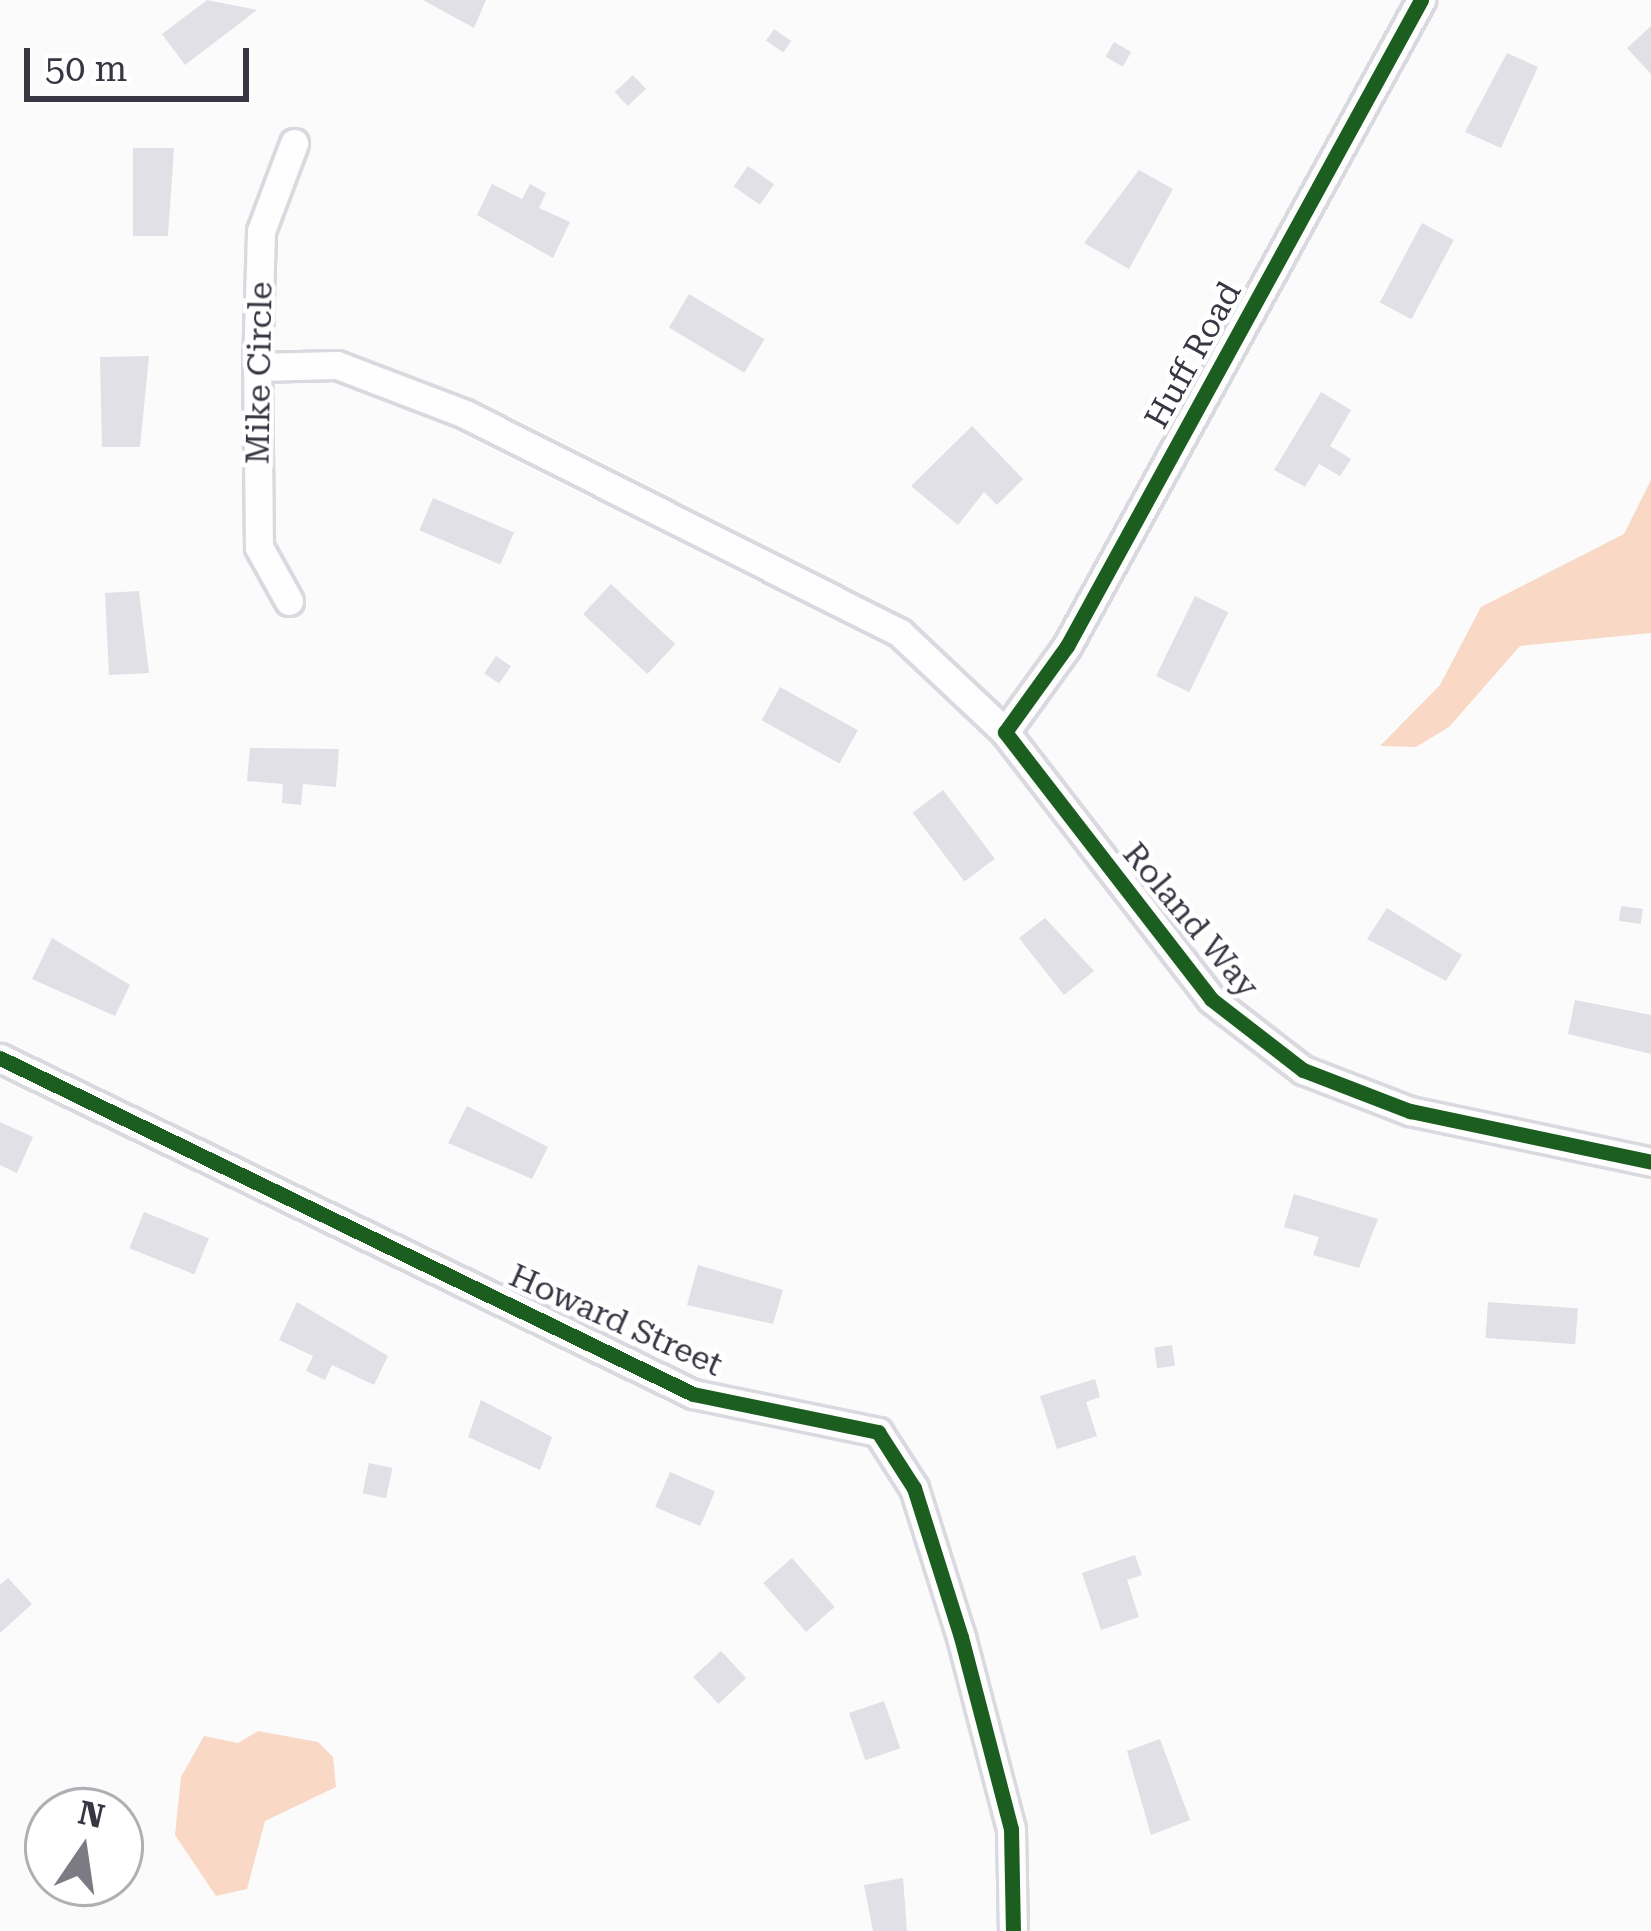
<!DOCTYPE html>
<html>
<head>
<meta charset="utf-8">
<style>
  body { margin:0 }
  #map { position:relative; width:1651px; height:1931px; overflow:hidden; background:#fbfbfb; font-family:"Roboto Serif",serif }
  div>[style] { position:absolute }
  .green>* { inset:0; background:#f9d8c5 }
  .building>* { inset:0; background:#e1e0e6; transform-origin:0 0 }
  .roads { filter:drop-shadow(3px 0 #dad9e0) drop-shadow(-3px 0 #dad9e0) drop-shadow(0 3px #dad9e0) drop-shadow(0 -3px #dad9e0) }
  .street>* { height:27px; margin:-13.5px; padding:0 13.5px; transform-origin:13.5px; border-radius:13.5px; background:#fefefe }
  .cycleway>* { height:15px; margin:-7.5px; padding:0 7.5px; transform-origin:7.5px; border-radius:7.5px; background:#1b5e20 }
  span { translate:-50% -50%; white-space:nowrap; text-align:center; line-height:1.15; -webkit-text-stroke:9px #fff; paint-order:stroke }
  .street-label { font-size:33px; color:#373643 }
  .north { position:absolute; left:24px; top:1787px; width:120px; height:120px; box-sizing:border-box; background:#fff; border:3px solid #afafb4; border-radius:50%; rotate:13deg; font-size:33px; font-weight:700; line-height:48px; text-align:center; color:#373643 }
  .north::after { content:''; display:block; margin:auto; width:42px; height:54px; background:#7c7b83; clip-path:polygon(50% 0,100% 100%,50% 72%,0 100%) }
  .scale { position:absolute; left:24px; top:48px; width:225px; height:54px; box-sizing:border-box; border:6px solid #373643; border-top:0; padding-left:15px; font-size:36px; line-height:42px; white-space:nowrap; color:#373643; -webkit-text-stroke:9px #fff; paint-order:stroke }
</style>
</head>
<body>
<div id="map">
  <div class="green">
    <div style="clip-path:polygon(1651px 480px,1651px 633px,1520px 646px,1449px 727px,1416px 747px,1380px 746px,1440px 685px,1481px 607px,1624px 534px)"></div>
    <div style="clip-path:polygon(258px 1731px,318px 1742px,333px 1757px,336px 1787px,265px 1821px,247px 1889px,216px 1896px,175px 1835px,181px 1777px,204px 1736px,238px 1743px)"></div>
  </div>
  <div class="building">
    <div style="clip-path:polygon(207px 0,257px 10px,185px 65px,162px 34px)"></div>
    <div style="clip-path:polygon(423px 0,486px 0,474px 28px)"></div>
    <div style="clip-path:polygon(1651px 26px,1651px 74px,1627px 48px)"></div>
    <div style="left:774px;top:29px;width:21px;height:14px;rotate:35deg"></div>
    <div style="left:1114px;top:42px;width:20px;height:17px;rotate:30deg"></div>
    <div style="clip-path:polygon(1507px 53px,1538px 67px,1501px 148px,1465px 132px)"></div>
    <div style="left:633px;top:75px;width:19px;height:25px;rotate:47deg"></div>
    <div style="clip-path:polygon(133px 148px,174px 148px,168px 236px,133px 236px)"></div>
    <div style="left:748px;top:166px;width:32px;height:25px;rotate:35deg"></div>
    <div style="clip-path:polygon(1139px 170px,1173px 189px,1129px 269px,1084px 243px)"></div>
    <div style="clip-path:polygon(492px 184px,522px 199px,530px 184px,546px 193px,539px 208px,570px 222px,553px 258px,477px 215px)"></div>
    <div style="left:1422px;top:223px;width:36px;height:90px;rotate:28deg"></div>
    <div style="left:689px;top:294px;width:88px;height:39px;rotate:31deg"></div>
    <div style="clip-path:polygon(149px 356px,140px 447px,102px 447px,100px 357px)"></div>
    <div style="clip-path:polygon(1321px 392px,1351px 410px,1330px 446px,1351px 459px,1340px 476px,1319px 464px,1305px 487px,1274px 470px)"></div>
    <div style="clip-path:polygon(972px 426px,1023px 479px,997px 505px,984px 492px,958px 525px,911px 486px)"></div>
    <div style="left:433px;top:498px;width:88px;height:35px;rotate:23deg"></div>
    <div style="left:611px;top:584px;width:88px;height:41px;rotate:43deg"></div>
    <div style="clip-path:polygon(139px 591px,149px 673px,109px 675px,105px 593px)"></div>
    <div style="left:1195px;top:596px;width:37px;height:89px;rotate:26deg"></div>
    <div style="left:496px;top:656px;width:18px;height:21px;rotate:34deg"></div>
    <div style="left:780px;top:687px;width:89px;height:38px;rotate:29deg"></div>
    <div style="clip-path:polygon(250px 748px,339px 749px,336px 787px,303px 784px,301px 805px,282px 803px,283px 784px,247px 781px)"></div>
    <div style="left:943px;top:790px;width:86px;height:38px;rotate:53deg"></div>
    <div style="left:1621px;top:906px;width:22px;height:15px;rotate:8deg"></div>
    <div style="clip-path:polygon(1387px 908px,1462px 955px,1446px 981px,1367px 939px)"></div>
    <div style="clip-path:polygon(1045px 918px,1094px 971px,1064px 995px,1019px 938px)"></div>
    <div style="clip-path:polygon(52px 938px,130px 985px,115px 1016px,32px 979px)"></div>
    <div style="clip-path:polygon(1575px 1000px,1651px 1015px,1651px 1054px,1568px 1034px)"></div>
    <div style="clip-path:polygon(467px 1106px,548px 1147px,532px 1179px,448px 1143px)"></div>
    <div style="clip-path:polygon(0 1122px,33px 1137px,17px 1173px,0 1165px)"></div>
    <div style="clip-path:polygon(1294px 1194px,1378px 1219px,1359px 1268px,1313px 1255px,1319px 1237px,1284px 1227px)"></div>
    <div style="left:144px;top:1212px;width:70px;height:39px;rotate:22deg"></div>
    <div style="clip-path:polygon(698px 1265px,783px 1290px,773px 1324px,687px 1305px)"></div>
    <div style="clip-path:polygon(297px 1302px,388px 1356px,374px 1385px,332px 1365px,325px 1380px,306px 1371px,313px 1356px,279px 1340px)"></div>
    <div style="left:1488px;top:1302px;width:90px;height:36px;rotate:4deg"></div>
    <div style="left:1172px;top:1345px;width:21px;height:18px;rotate:82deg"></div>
    <div style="clip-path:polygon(1095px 1379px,1100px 1397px,1086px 1402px,1097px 1436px,1057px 1449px,1040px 1396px)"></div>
    <div style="clip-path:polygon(481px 1400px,552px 1437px,540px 1470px,468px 1437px)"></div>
    <div style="left:369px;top:1463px;width:24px;height:31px;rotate:12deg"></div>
    <div style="left:670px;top:1472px;width:49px;height:38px;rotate:23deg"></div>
    <div style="clip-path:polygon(1135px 1555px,1142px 1575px,1127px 1580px,1139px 1617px,1101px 1630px,1082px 1573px)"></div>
    <div style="left:792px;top:1558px;width:65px;height:38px;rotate:49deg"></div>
    <div style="clip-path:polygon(8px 1578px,32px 1604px,0 1633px,0 1585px)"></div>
    <div style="left:721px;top:1651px;width:37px;height:38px;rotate:47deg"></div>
    <div style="left:884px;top:1701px;width:50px;height:37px;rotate:71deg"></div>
    <div style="clip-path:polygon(1160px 1739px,1190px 1820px,1151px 1835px,1127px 1751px)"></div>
    <div style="clip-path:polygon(903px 1878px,907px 1931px,873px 1931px,864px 1885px)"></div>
  </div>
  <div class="roads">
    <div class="street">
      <div style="left:257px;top:367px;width:80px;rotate:-1.4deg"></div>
      <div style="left:337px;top:365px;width:137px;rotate:20.9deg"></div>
      <div style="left:465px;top:414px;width:487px;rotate:26.7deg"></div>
      <div style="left:900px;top:633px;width:144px;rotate:43.3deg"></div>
      <div style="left:1005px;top:732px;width:337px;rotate:52.3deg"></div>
      <div style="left:1211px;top:999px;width:116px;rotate:37.7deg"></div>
      <div style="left:1303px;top:1070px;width:115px;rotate:21deg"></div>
      <div style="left:1410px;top:1111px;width:246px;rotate:11.9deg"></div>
      <div style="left:289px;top:601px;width:62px;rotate:-119.1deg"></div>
      <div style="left:259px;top:547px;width:180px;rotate:-90.6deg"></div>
      <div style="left:257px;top:367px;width:136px;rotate:-88.3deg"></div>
      <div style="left:261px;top:231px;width:94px;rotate:-69.4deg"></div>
      <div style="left:1005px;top:732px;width:106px;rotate:-54.2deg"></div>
      <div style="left:1067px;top:646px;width:737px;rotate:-61.28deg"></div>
      <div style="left:0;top:1058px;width:770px;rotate:25.87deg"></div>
      <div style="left:693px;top:1394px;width:189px;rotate:11.6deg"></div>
      <div style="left:878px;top:1432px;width:67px;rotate:57.3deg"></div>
      <div style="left:914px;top:1488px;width:156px;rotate:72.5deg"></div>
      <div style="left:961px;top:1637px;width:198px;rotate:75.4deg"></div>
      <div style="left:1011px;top:1829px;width:102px;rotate:88.9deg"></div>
    </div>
  </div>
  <div class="cycleway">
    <div style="left:1421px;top:0;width:737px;rotate:118.72deg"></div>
    <div style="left:1067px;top:646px;width:106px;rotate:125.8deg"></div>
    <div style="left:1005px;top:732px;width:337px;rotate:52.3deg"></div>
    <div style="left:1211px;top:999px;width:116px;rotate:37.7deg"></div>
    <div style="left:1303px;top:1070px;width:115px;rotate:21deg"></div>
    <div style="left:1410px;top:1111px;width:246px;rotate:11.9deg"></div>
    <div style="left:0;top:1058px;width:770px;rotate:25.87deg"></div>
    <div style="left:693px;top:1394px;width:189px;rotate:11.6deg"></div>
    <div style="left:878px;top:1432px;width:67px;rotate:57.3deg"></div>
    <div style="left:914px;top:1488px;width:156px;rotate:72.5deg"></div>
    <div style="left:961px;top:1637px;width:198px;rotate:75.4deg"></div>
    <div style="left:1011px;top:1829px;width:102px;rotate:88.9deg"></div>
  </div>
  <div class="street-label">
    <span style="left:1193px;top:355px;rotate:-61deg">Huff Road</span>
    <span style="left:259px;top:373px;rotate:-89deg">Mike Circle</span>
    <span style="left:1191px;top:920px;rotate:50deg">Roland Way</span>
    <span style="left:616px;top:1320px;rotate:24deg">Howard Street</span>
  </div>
  <div class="north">N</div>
  <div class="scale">50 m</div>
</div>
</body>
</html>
